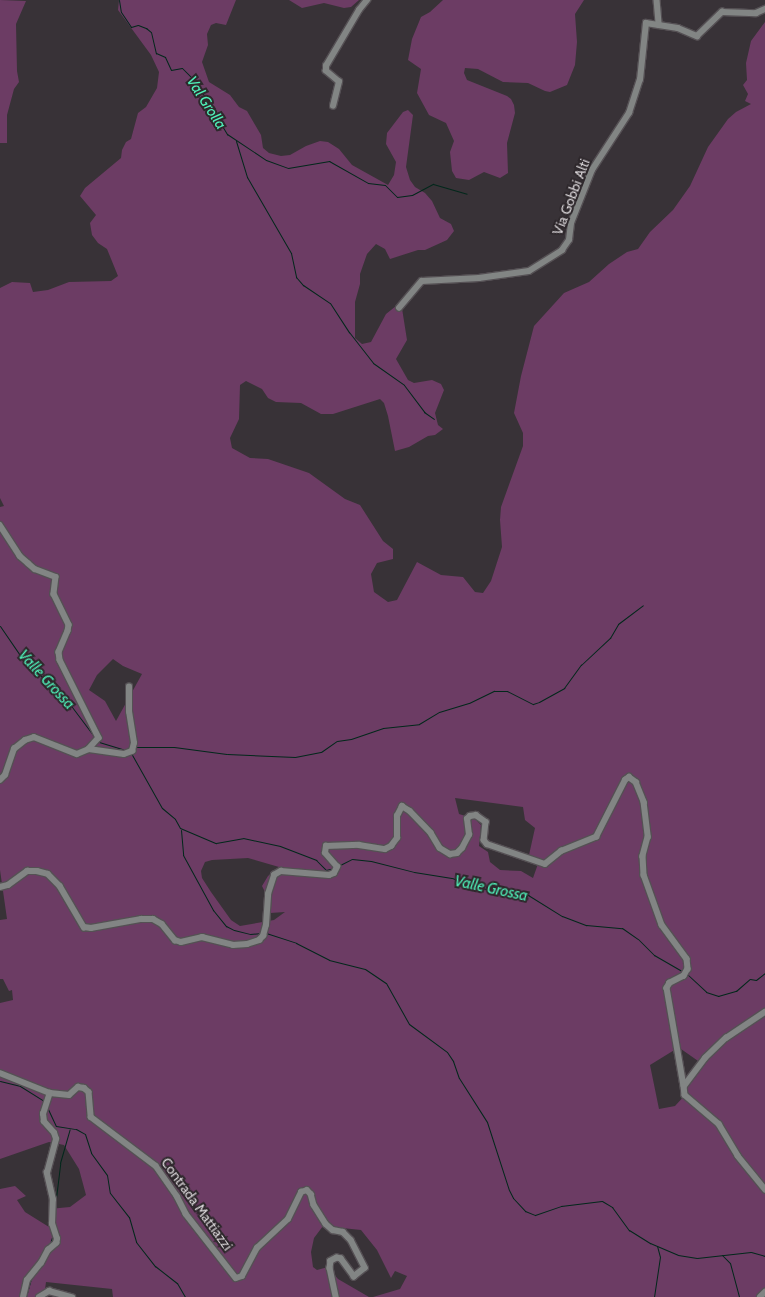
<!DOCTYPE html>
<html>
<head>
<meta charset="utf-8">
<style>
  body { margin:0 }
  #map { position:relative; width:765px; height:1297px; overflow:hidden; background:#383237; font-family:Cabin,sans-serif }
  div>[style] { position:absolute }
  .green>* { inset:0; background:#6c3c64 }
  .stream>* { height:1px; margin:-0.5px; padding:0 0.5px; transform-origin:0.5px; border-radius:0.5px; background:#02281b }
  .roads { filter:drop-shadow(1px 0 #555054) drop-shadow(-1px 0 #555054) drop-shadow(0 1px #555054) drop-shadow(0 -1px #555054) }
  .minor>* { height:5.5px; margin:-2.75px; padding:0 2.75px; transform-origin:2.75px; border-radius:2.75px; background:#828584 }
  span { translate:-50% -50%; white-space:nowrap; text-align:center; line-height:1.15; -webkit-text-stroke:4px #2e282c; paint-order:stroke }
  .street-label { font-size:14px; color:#dad6d9 }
  .water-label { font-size:15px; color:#4fefb8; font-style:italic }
</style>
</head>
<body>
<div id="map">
  <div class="green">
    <div style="clip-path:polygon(0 0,26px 1px,16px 24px,17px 71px,19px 82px,14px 89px,7px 115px,7px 143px,0 143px)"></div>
    <div style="clip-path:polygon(evenodd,119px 0,236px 0,226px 25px,216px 23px,211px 25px,207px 34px,208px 45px,202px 62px,209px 82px,230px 95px,239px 107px,247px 111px,261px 135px,263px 148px,269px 153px,281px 156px,290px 155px,306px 146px,320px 141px,328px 142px,339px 149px,352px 165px,388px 185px,394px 175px,396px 162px,386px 144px,387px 133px,403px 112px,408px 110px,413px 115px,406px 167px,410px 180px,415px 187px,425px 193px,432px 201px,440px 218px,451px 224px,454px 231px,447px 240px,425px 250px,418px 250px,390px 259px,385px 249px,376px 244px,367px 254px,360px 274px,360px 284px,355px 302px,355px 338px,362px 344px,371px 342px,386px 314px,401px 302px,407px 340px,396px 359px,408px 380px,414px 383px,432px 380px,441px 384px,444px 390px,435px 413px,438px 425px,443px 429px,435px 435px,428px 436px,409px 447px,395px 451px,388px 416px,384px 403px,380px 399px,333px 414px,321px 414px,301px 403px,276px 402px,268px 398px,262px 389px,246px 381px,240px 385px,239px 419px,230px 438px,232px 448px,250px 458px,268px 459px,309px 473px,345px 499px,360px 505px,383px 541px,393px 549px,393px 559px,377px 563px,371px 574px,374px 592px,388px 602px,397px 600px,417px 562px,441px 575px,463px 577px,475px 592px,483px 593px,491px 581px,502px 547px,500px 520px,501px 507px,523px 446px,523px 433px,514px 413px,521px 376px,534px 326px,564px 293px,589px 282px,609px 264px,627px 252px,638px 249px,650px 232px,673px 210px,690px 186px,708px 147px,728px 119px,736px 112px,751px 104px,745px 101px,748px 94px,743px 85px,747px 80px,746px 63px,751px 41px,765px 22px,765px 1297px,373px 1297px,400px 1289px,407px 1276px,395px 1271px,391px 1278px,377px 1250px,361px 1230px,323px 1226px,314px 1238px,311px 1252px,313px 1267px,317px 1270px,328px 1267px,338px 1279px,369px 1297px,113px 1297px,112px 1289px,46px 1282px,44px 1297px,0 1297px,0 1189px,15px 1186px,26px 1196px,17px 1200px,25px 1212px,49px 1227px,49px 1209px,70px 1207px,86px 1195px,79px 1169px,64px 1145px,49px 1142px,0 1159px,0 1003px,13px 1000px,12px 990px,9px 991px,3px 979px,0 979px,0 920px,7px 919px,0 870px,0 507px,4px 506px,0 498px,0 288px,12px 282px,30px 283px,33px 292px,48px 290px,69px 282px,111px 281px,118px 276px,107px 249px,98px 243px,92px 235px,90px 223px,96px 215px,80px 196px,85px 188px,121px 158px,122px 150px,126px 142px,131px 139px,138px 113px,146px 107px,157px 88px,159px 72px,151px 55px,118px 10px,119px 0,113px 659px,123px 666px,142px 674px,116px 721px,105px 701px,89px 690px,97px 675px,113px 659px,119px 0,455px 798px,523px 807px,525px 820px,535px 828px,529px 855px,539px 861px,533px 878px,521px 871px,500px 870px,490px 862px,488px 852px,479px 846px,481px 825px,475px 819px,459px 814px,455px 798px,119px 0,248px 858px,279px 867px,268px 876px,262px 886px,266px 894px,266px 910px,270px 913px,285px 912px,274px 920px,240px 926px,231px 920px,211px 892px,202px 878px,201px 871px,205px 862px,212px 860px,248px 858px,119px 0,676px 1049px,681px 1049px,701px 1063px,685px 1090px,686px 1094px,675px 1106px,659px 1109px,650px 1065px,676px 1049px)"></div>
    <div style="clip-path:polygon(289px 0,359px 0,351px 7px,344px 8px,324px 3px,302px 8px)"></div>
    <div style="clip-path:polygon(443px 0,584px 0,575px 14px,577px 42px,575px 65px,567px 85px,550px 92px,545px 91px,528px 83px,503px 82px,478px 69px,465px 68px,464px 73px,467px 80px,507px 96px,511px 99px,514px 105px,515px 113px,507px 143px,508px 173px,500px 178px,484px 172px,469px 180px,456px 178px,452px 171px,450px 152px,454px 141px,446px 123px,429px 115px,417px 93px,421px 69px,408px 60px,412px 39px,421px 17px,430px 12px)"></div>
  </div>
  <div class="stream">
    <div style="left:119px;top:0;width:12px;rotate:81deg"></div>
    <div style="left:121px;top:12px;width:18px;rotate:56deg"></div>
    <div style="left:131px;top:27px;width:7px;rotate:-16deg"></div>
    <div style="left:138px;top:25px;width:9px;rotate:21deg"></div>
    <div style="left:146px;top:28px;width:6px;rotate:39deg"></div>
    <div style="left:151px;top:32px;width:22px;rotate:77deg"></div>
    <div style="left:156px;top:53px;width:10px;rotate:24deg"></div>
    <div style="left:165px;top:57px;width:14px;rotate:65deg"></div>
    <div style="left:171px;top:70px;width:11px;rotate:-10deg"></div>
    <div style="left:182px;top:68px;width:20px;rotate:45deg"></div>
    <div style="left:196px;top:82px;width:61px;rotate:59.2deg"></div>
    <div style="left:227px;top:134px;width:47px;rotate:33.7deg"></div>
    <div style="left:266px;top:160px;width:23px;rotate:20deg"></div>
    <div style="left:288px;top:168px;width:42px;rotate:-9.7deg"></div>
    <div style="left:329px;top:161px;width:45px;rotate:29.4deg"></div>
    <div style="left:368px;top:183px;width:17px;rotate:7deg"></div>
    <div style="left:385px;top:185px;width:17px;rotate:45deg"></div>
    <div style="left:397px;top:197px;width:15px;rotate:-8deg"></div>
    <div style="left:412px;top:195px;width:24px;rotate:-28deg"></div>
    <div style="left:433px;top:184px;width:35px;rotate:16deg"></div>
    <div style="left:236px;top:141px;width:38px;rotate:73deg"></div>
    <div style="left:247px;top:177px;width:88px;rotate:59.9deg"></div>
    <div style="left:291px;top:253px;width:25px;rotate:78deg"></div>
    <div style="left:296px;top:277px;width:11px;rotate:49deg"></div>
    <div style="left:303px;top:285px;width:32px;rotate:34deg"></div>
    <div style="left:330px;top:303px;width:35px;rotate:57deg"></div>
    <div style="left:349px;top:332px;width:39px;rotate:52deg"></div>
    <div style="left:373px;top:363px;width:38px;rotate:35deg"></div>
    <div style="left:404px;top:385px;width:34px;rotate:53deg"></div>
    <div style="left:424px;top:412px;width:12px;rotate:35deg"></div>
    <div style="left:0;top:626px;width:42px;rotate:55.6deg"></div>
    <div style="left:24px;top:661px;width:52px;rotate:41.1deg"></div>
    <div style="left:63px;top:695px;width:55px;rotate:53.1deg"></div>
    <div style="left:99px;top:742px;width:30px;rotate:17deg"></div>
    <div style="left:137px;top:747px;width:37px"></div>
    <div style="left:174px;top:747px;width:53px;rotate:7.5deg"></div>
    <div style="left:227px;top:754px;width:68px;rotate:2.5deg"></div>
    <div style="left:295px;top:757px;width:26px;rotate:-11deg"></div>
    <div style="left:321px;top:752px;width:19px;rotate:-35deg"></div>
    <div style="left:337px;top:741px;width:14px;rotate:-8deg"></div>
    <div style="left:351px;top:739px;width:34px;rotate:-19deg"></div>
    <div style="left:383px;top:728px;width:36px;rotate:-6deg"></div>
    <div style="left:419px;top:724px;width:23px;rotate:-31deg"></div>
    <div style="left:439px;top:712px;width:31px;rotate:-17deg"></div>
    <div style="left:469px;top:703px;width:28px;rotate:-26deg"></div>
    <div style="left:494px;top:691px;width:13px"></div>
    <div style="left:507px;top:691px;width:29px;rotate:27deg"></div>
    <div style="left:533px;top:704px;width:6px;rotate:-18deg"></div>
    <div style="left:539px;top:702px;width:29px;rotate:-29deg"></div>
    <div style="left:564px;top:688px;width:29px;rotate:-54deg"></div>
    <div style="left:581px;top:665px;width:40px;rotate:-43deg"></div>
    <div style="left:610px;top:638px;width:16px;rotate:-60deg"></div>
    <div style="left:618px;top:624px;width:31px;rotate:-37deg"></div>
    <div style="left:131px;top:753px;width:63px;rotate:60.6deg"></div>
    <div style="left:162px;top:808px;width:17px;rotate:40deg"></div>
    <div style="left:175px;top:819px;width:10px;rotate:61deg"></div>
    <div style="left:180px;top:828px;width:39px;rotate:23deg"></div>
    <div style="left:216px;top:843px;width:27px;rotate:-10deg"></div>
    <div style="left:243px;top:838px;width:38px;rotate:12deg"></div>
    <div style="left:280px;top:846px;width:39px;rotate:21deg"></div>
    <div style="left:316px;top:860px;width:14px;rotate:45deg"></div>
    <div style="left:326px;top:870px;width:8px;rotate:-14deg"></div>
    <div style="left:181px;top:830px;width:25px;rotate:85deg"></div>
    <div style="left:183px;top:855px;width:63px;rotate:61.4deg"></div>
    <div style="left:213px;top:910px;width:21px;rotate:51deg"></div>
    <div style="left:226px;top:926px;width:9px;rotate:27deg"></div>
    <div style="left:234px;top:930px;width:16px;rotate:14deg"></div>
    <div style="left:250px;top:934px;width:12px;rotate:-5deg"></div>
    <div style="left:340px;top:865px;width:13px;rotate:-27deg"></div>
    <div style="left:352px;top:859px;width:19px;rotate:6deg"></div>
    <div style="left:371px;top:861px;width:44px;rotate:14.3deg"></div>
    <div style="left:414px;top:872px;width:38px;rotate:9deg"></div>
    <div style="left:452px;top:878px;width:30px;rotate:20deg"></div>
    <div style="left:480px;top:888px;width:49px;rotate:8.3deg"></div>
    <div style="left:528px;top:895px;width:40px;rotate:32deg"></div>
    <div style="left:562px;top:916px;width:26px;rotate:21deg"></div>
    <div style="left:586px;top:925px;width:36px;rotate:5deg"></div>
    <div style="left:622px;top:928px;width:19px;rotate:35deg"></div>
    <div style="left:638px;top:939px;width:23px;rotate:45deg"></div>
    <div style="left:654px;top:955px;width:34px;rotate:30deg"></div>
    <div style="left:266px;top:933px;width:32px;rotate:18deg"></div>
    <div style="left:296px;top:943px;width:37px;rotate:27deg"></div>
    <div style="left:329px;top:960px;width:37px;rotate:14deg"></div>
    <div style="left:365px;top:969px;width:25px;rotate:34deg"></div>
    <div style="left:386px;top:983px;width:47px;rotate:60.7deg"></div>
    <div style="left:409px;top:1024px;width:47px;rotate:36.4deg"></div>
    <div style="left:447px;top:1052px;width:11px;rotate:56deg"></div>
    <div style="left:453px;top:1061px;width:18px;rotate:71deg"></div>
    <div style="left:459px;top:1078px;width:52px;rotate:57.5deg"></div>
    <div style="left:487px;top:1122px;width:71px;rotate:72.1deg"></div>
    <div style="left:509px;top:1190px;width:9px;rotate:63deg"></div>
    <div style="left:513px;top:1198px;width:18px;rotate:47deg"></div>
    <div style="left:525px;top:1211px;width:11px;rotate:22deg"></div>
    <div style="left:535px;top:1215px;width:28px;rotate:-19deg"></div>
    <div style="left:561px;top:1206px;width:41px;rotate:-7deg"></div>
    <div style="left:602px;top:1201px;width:12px;rotate:31deg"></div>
    <div style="left:612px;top:1207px;width:29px;rotate:54deg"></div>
    <div style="left:629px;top:1230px;width:25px;rotate:32deg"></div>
    <div style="left:650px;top:1243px;width:30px;rotate:23deg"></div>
    <div style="left:678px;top:1255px;width:19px;rotate:9deg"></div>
    <div style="left:697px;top:1258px;width:54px;rotate:-6.3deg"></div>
    <div style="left:751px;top:1252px;width:15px;rotate:16deg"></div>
    <div style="left:687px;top:974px;width:26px;rotate:43deg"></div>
    <div style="left:706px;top:992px;width:13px;rotate:18deg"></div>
    <div style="left:718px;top:996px;width:19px;rotate:-16deg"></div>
    <div style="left:736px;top:991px;width:18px;rotate:-41deg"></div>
    <div style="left:750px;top:979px;width:6px;rotate:9deg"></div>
    <div style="left:756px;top:980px;width:11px;rotate:-38deg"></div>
    <div style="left:0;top:1081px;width:21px;rotate:14deg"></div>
    <div style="left:20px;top:1086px;width:28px;rotate:32deg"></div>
    <div style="left:47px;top:1107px;width:21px;rotate:65deg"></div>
    <div style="left:56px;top:1126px;width:20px;rotate:9deg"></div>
    <div style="left:76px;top:1129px;width:10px;rotate:29deg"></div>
    <div style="left:85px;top:1134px;width:20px;rotate:72deg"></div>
    <div style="left:91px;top:1153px;width:27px;rotate:54deg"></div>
    <div style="left:107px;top:1175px;width:18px;rotate:81deg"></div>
    <div style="left:110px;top:1193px;width:31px;rotate:52deg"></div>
    <div style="left:129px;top:1217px;width:26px;rotate:74deg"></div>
    <div style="left:136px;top:1242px;width:31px;rotate:52deg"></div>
    <div style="left:155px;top:1266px;width:28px;rotate:38deg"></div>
    <div style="left:177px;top:1283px;width:16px;rotate:60deg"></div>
    <div style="left:56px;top:1198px;width:35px;rotate:-83deg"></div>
    <div style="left:60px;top:1163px;width:35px;rotate:-74deg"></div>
    <div style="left:50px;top:1244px;width:10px;rotate:-73deg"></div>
    <div style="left:722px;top:1255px;width:11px;rotate:45deg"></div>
    <div style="left:730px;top:1263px;width:35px;rotate:75deg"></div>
    <div style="left:26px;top:1296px;width:18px;rotate:-74deg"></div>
    <div style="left:654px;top:1297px;width:40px;rotate:-81.5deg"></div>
    <div style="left:660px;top:1257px;width:11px;rotate:-105deg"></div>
  </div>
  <div class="roads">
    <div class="minor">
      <div style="left:657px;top:0;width:25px;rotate:85deg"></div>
      <div style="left:333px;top:106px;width:25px;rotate:-76deg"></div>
      <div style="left:339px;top:82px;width:17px;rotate:-140deg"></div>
      <div style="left:326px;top:71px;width:5px;rotate:-90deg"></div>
      <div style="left:326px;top:66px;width:65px;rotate:-59.5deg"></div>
      <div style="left:359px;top:10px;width:13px;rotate:-51deg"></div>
      <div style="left:399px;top:308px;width:35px;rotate:-50deg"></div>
      <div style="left:422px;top:281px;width:57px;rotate:-3deg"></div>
      <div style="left:479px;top:278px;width:50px;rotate:-8deg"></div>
      <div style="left:529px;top:271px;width:39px;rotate:-32deg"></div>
      <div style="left:562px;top:250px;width:12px;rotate:-55deg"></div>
      <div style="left:569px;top:240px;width:17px;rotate:-83deg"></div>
      <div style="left:571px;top:223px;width:57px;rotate:-68.4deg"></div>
      <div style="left:592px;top:170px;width:68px;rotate:-57deg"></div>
      <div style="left:629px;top:113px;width:35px;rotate:-72deg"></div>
      <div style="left:640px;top:80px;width:57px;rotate:-84deg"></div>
      <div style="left:646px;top:23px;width:32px;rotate:9deg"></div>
      <div style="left:678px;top:28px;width:21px;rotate:23deg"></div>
      <div style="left:697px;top:36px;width:35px;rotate:-44deg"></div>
      <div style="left:722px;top:12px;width:34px;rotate:2deg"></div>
      <div style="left:756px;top:13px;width:10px;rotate:-24deg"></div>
      <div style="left:0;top:525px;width:37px;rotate:57deg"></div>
      <div style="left:20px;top:556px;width:11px;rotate:41deg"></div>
      <div style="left:28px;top:563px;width:9px;rotate:41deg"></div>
      <div style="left:35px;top:569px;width:22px;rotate:21deg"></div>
      <div style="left:56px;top:577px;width:17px;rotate:97deg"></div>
      <div style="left:54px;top:594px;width:34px;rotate:64deg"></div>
      <div style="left:69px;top:625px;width:6px;rotate:99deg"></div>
      <div style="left:68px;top:631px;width:23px;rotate:113deg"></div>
      <div style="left:59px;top:652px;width:8px;rotate:83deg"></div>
      <div style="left:60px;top:660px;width:87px;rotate:63.4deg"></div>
      <div style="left:99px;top:738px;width:15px;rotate:132deg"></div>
      <div style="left:0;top:780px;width:7px;rotate:-45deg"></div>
      <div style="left:5px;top:775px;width:28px;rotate:-71deg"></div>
      <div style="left:14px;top:749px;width:14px;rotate:-39deg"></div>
      <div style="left:25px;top:740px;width:9px;rotate:-18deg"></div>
      <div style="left:34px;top:737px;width:46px;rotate:21.6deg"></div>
      <div style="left:77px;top:754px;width:13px;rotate:-23deg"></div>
      <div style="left:89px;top:749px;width:35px;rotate:8deg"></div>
      <div style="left:124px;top:754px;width:9px;rotate:-21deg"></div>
      <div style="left:132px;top:751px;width:8px;rotate:-76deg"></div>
      <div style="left:134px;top:743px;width:31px;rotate:-99deg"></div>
      <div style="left:129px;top:712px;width:25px;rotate:-90deg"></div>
      <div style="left:0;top:887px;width:8px;rotate:-14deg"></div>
      <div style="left:8px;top:885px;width:24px;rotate:-36deg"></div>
      <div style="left:27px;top:871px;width:10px"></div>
      <div style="left:37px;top:871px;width:11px;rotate:15deg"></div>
      <div style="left:48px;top:874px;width:17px;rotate:45deg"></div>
      <div style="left:60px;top:886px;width:48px;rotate:59.7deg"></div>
      <div style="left:84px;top:927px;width:7px;rotate:8deg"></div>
      <div style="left:91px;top:928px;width:51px;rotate:-10.2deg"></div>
      <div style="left:141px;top:919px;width:12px"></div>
      <div style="left:153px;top:919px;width:10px;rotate:29deg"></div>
      <div style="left:162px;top:924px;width:21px;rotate:51deg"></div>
      <div style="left:175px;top:940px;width:6px;rotate:18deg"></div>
      <div style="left:181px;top:942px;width:22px;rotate:-13deg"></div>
      <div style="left:202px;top:937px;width:32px;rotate:14deg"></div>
      <div style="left:233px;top:945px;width:14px;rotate:-4deg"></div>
      <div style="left:247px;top:944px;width:13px;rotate:-18deg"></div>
      <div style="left:259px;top:940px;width:6px;rotate:-45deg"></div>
      <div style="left:263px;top:936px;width:11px;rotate:-75deg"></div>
      <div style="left:266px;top:925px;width:31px;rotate:-86deg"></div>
      <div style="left:268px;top:894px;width:20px;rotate:-72deg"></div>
      <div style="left:274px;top:875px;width:8px;rotate:-30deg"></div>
      <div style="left:281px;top:871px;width:48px;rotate:4.8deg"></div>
      <div style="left:329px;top:875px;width:5px;rotate:-22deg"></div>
      <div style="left:334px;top:873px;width:7px;rotate:-63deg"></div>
      <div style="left:337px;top:867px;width:18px;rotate:-131deg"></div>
      <div style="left:325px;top:853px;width:7px;rotate:-82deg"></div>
      <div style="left:326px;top:846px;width:33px;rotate:-2deg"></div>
      <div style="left:359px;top:845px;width:26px;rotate:9deg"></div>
      <div style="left:385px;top:849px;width:7px;rotate:-27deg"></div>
      <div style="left:391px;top:846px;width:10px;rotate:-53deg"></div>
      <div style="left:397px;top:838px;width:22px;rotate:-90deg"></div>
      <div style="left:397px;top:816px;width:11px;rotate:-63deg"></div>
      <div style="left:402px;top:806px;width:9px;rotate:32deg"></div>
      <div style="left:410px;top:811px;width:30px;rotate:46deg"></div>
      <div style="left:431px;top:833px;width:17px;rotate:59deg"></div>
      <div style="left:440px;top:848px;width:12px;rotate:31deg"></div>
      <div style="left:450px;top:854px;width:7px;rotate:-8deg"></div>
      <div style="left:457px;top:853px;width:7px;rotate:-45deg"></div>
      <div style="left:462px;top:848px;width:15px;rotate:-62deg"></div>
      <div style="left:469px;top:835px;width:16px;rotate:-97deg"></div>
      <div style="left:467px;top:819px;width:4px;rotate:-45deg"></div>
      <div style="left:470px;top:816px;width:6px;rotate:-9deg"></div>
      <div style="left:476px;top:815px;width:12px;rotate:35deg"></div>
      <div style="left:486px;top:822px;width:18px;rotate:96deg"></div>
      <div style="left:484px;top:840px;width:5px;rotate:53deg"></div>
      <div style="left:487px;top:844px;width:61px;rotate:19deg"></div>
      <div style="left:545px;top:864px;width:21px;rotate:-39deg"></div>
      <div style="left:561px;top:851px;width:38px;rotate:-22deg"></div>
      <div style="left:596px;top:837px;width:64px;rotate:-63deg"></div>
      <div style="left:625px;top:780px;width:5px;rotate:-37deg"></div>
      <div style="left:629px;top:777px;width:9px;rotate:36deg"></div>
      <div style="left:636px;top:782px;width:22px;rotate:68deg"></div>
      <div style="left:644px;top:802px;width:35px;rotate:83deg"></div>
      <div style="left:648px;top:837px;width:20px;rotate:105deg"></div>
      <div style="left:643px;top:856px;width:19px;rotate:87deg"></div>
      <div style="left:644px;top:875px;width:53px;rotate:70.2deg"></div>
      <div style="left:662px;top:925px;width:42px;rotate:53.7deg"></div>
      <div style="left:687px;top:959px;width:10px;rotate:84deg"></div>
      <div style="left:688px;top:969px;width:8px;rotate:120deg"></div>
      <div style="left:684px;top:976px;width:16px;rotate:153deg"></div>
      <div style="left:670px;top:983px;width:6px;rotate:121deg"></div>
      <div style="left:667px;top:988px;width:99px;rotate:80.2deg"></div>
      <div style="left:684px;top:1086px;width:35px;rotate:-53deg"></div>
      <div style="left:705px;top:1058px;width:29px;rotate:-44deg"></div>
      <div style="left:726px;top:1038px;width:47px;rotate:-33.7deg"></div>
      <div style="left:0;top:1073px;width:54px;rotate:21.8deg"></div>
      <div style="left:50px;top:1093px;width:19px;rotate:6deg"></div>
      <div style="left:69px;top:1095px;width:12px;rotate:-42deg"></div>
      <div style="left:78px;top:1087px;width:6px;rotate:9deg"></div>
      <div style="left:84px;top:1088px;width:6px;rotate:39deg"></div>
      <div style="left:89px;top:1092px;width:25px;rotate:85deg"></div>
      <div style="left:91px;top:1117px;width:81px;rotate:37deg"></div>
      <div style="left:156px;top:1166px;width:37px;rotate:55deg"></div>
      <div style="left:177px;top:1196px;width:20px;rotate:63deg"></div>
      <div style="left:186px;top:1214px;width:81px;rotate:52deg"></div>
      <div style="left:236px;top:1278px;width:6px;rotate:-18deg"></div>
      <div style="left:242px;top:1276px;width:32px;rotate:-62deg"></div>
      <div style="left:257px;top:1248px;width:42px;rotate:-43.1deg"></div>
      <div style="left:288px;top:1219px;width:30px;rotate:-64deg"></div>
      <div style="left:301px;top:1192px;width:6px;rotate:-18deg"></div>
      <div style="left:307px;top:1190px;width:6px;rotate:45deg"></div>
      <div style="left:311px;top:1194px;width:11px;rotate:75deg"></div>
      <div style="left:314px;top:1205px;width:22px;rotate:58deg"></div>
      <div style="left:326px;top:1224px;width:9px;rotate:41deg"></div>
      <div style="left:333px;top:1230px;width:10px;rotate:11deg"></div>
      <div style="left:343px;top:1232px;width:11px;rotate:45deg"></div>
      <div style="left:351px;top:1240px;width:31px;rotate:63deg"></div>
      <div style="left:365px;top:1268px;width:14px;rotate:141deg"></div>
      <div style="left:354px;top:1277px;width:22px;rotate:-126deg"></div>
      <div style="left:341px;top:1259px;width:4px;rotate:-166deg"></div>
      <div style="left:337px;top:1258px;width:7px;rotate:153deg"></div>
      <div style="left:331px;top:1261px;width:7px;rotate:98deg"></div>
      <div style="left:330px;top:1268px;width:30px;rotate:78deg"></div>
      <div style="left:684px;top:1086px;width:9px;rotate:84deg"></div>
      <div style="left:685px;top:1095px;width:45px;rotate:40.5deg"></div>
      <div style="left:719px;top:1124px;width:37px;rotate:59deg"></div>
      <div style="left:738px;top:1156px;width:43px;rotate:50.7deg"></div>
      <div style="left:23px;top:1297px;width:17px;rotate:-77deg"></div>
      <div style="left:27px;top:1280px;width:22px;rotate:-51deg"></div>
      <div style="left:41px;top:1263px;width:15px;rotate:-62deg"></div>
      <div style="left:48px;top:1250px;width:11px;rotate:-41deg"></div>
      <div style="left:56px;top:1243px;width:4px;rotate:-76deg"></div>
      <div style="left:57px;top:1239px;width:16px;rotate:-108deg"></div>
      <div style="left:52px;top:1224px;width:24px;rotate:-88deg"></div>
      <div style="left:53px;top:1200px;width:28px;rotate:-103deg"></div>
      <div style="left:47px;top:1173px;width:35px;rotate:-75deg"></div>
      <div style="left:56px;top:1139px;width:6px;rotate:-108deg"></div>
      <div style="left:54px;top:1133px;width:15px;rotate:-132deg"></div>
      <div style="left:44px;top:1122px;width:8px;rotate:-97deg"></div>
      <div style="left:43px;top:1114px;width:22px;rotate:-72deg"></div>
      <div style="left:39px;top:1297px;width:12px;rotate:-31deg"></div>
      <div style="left:49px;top:1291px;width:24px;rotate:15deg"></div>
      <div style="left:760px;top:1297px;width:7px;rotate:-45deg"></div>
    </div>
  </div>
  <div class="street-label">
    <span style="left:571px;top:197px;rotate:-69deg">Via Gobbi Alti</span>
    <span style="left:197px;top:1204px;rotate:54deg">Contrada Mattiazzi</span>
  </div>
  <div class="water-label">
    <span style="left:206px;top:103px;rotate:57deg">Val Grolla</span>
    <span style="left:46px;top:680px;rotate:47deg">Valle Grossa</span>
    <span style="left:491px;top:889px;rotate:12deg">Valle Grossa</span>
  </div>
</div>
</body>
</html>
